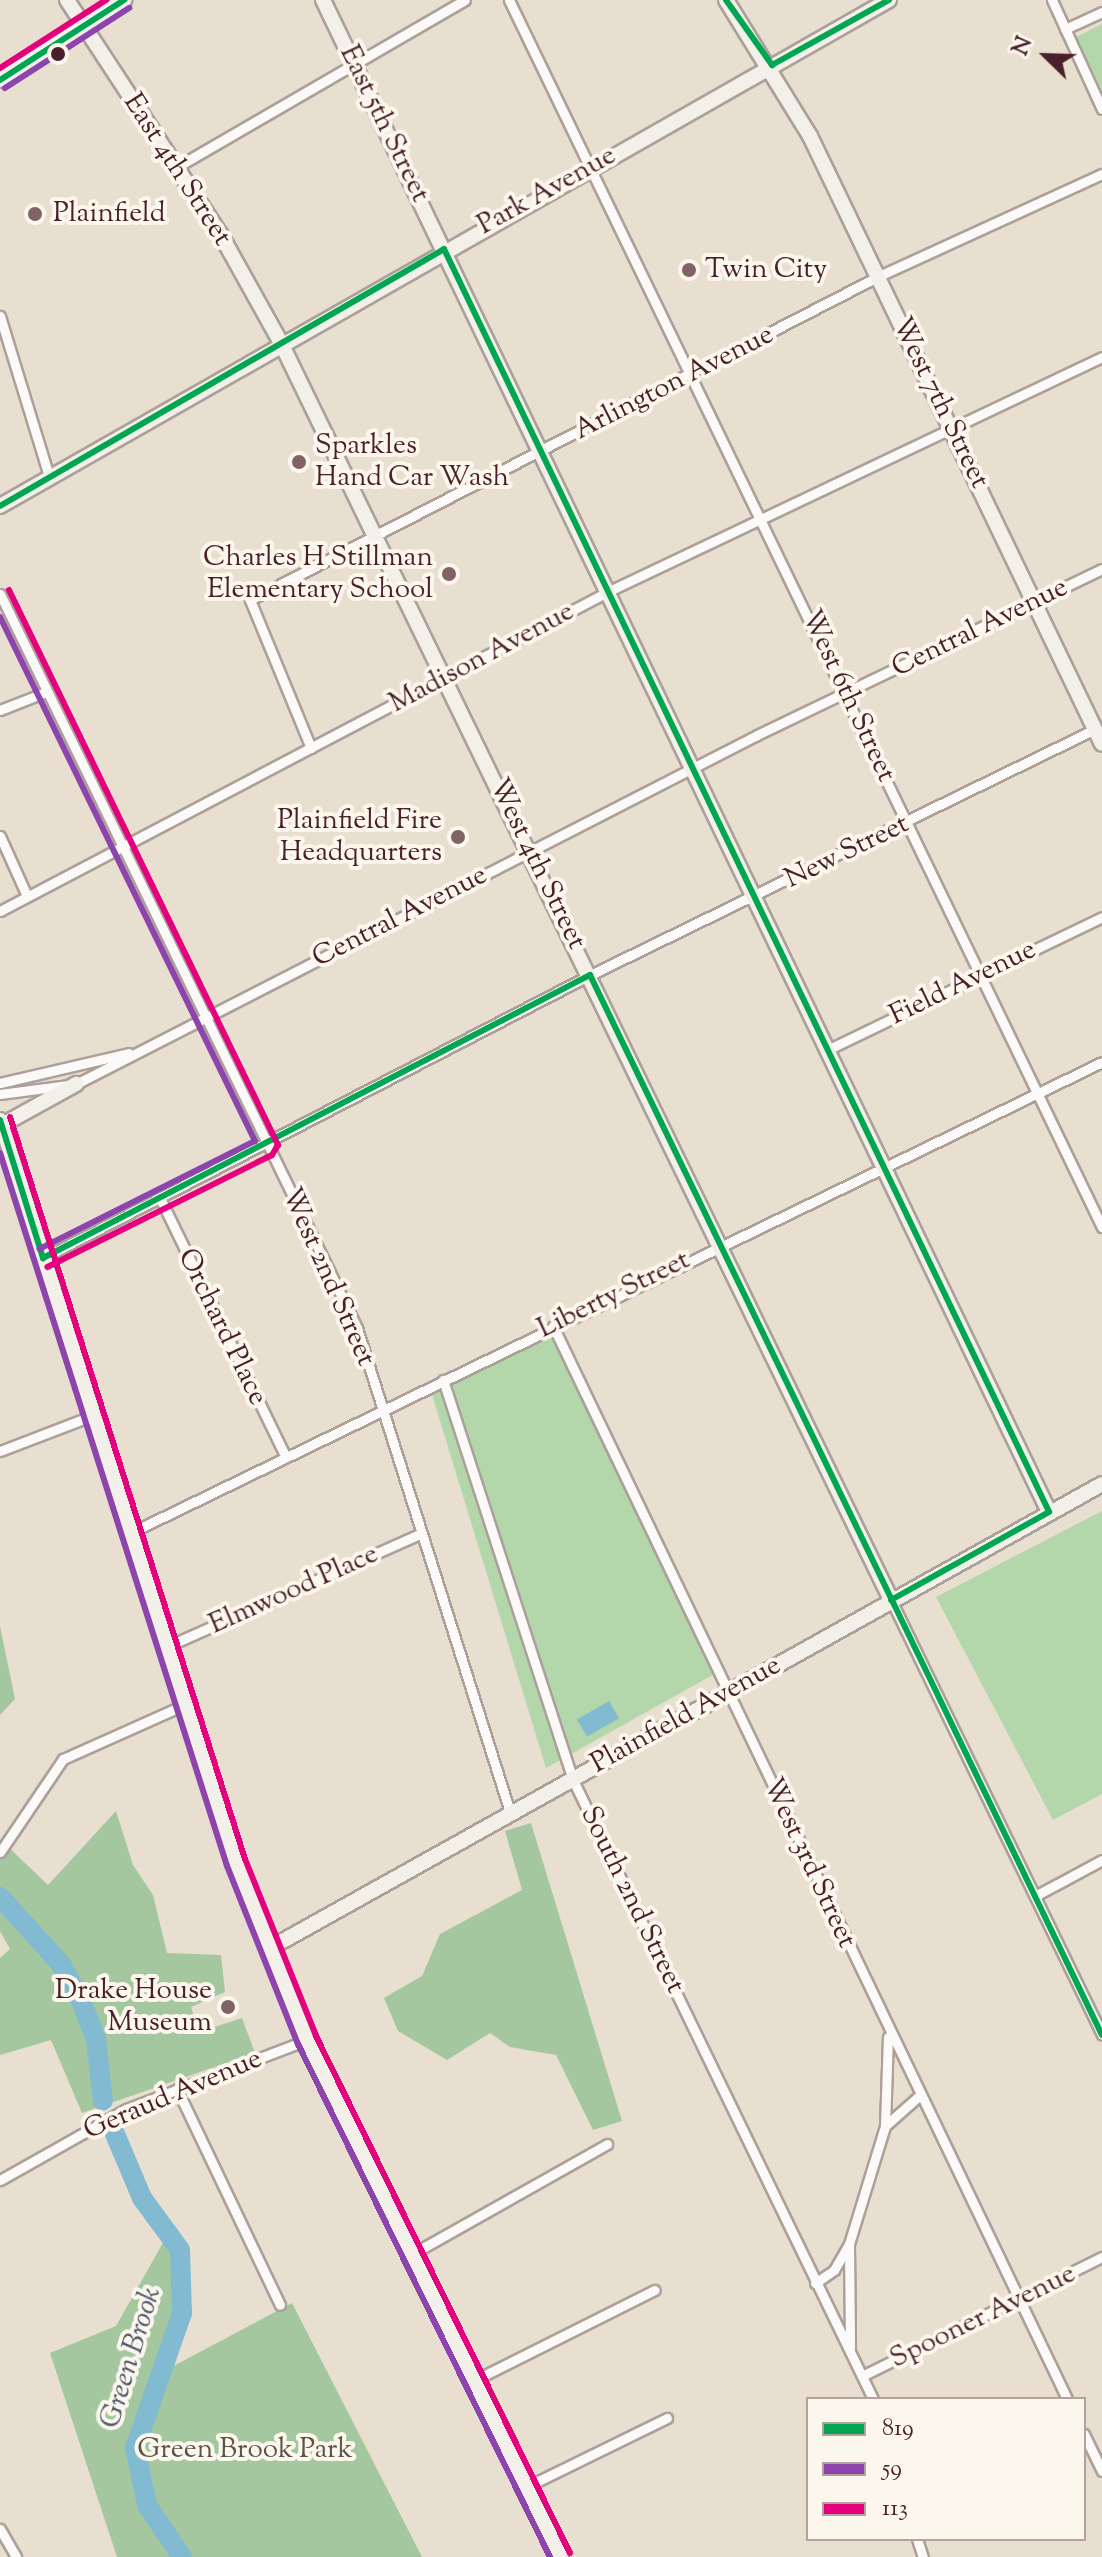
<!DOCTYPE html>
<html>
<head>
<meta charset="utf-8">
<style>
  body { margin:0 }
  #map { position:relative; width:1102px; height:2557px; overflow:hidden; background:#e8dfd0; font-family:"Sorts Mill Goudy",serif }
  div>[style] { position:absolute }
  .green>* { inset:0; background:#b3d7ab }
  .forest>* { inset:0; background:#a4c7a0 }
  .water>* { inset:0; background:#82bad1; transform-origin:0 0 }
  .river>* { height:20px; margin:-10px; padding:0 10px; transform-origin:10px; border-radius:10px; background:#82bad1 }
  .roads { filter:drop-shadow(2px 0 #aba09a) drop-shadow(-2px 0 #aba09a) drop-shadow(0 2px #aba09a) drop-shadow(0 -2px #aba09a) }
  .street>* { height:9px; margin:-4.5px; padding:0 4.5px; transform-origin:4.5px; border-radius:4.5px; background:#fcfaf8 }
  .secondary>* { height:14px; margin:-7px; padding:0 7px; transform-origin:7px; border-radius:7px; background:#f3f0ea }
  .bus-1>* { height:6px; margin:-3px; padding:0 3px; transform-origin:3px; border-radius:3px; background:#00a651 }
  .bus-2>* { height:6px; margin:-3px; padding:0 3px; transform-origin:3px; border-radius:3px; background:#8e44ad }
  .bus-3>* { height:6px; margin:-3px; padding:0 3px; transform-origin:3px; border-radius:3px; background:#e5007d }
  .dots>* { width:22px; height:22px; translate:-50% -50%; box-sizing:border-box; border:4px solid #fbf7ec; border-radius:50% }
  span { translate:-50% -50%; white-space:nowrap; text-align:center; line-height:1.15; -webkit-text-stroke:8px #fbf7ec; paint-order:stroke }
  .street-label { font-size:28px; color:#4a1f2b }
  .poi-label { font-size:28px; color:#4a1f2b }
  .left { translate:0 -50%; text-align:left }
  .right { translate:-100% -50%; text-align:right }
  .park-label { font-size:28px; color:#5c5448 }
  .water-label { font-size:30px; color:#4f576e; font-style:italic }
  .legend { position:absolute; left:806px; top:2397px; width:280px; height:144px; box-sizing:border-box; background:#fbf7ec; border:2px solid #b4a19f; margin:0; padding:10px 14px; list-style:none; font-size:24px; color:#4a1f2b }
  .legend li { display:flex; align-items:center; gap:16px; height:40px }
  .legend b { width:40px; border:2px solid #b4a19f }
  .north { position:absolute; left:1006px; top:16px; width:80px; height:80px; -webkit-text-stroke:6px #fbf7ec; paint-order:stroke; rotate:293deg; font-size:22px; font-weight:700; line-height:32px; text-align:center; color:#4a1f2b }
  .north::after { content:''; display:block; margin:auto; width:28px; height:36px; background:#4a1f2b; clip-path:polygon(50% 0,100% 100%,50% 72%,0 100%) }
</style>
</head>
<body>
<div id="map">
  <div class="green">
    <div style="clip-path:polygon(1102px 24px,1102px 90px,1076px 37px)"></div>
    <div style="clip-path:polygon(552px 1330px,718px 1672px,546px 1768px,430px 1388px)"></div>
    <div style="clip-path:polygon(1102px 1511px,1102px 1794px,1053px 1820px,936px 1597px)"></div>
  </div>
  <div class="forest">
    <div style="clip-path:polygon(0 1626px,15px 1699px,0 1715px)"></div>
    <div style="clip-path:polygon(116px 1811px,133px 1865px,153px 1895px,167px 1953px,221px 1955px,225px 1992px,191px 2007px,199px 2032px,242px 2018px,255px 2053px,82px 2113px,51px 2040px,0 2055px,0 1958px,10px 1949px,0 1931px,0 1839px,48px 1885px)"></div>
    <div style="clip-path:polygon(531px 1823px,622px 2121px,593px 2130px,556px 2055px,510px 2047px,490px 2033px,447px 2060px,398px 2031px,384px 1998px,422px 1976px,440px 1934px,522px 1890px,505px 1831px)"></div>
    <div style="clip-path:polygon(164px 2241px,181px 2268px,166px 2370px,292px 2303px,422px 2557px,117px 2557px,50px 2353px,116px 2326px)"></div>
  </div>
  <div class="water">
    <div style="left:609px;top:1701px;width:20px;height:37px;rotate:60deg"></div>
  </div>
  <div class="river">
    <div style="left:0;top:1897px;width:91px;rotate:47.7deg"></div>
    <div style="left:61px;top:1964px;width:42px;rotate:61.6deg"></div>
    <div style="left:81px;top:2001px;width:41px;rotate:68.5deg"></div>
    <div style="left:96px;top:2039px;width:62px;rotate:83.6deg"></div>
    <div style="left:115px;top:2134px;width:69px;rotate:67.1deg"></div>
    <div style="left:142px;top:2198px;width:64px;rotate:53.8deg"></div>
    <div style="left:180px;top:2250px;width:63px;rotate:88.2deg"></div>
    <div style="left:182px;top:2313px;width:143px;rotate:109.2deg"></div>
    <div style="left:135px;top:2448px;width:58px;rotate:78.1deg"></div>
    <div style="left:147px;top:2505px;width:63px;rotate:56.1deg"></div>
  </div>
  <div class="roads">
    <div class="street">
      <div style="left:509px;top:0;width:1363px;rotate:64.21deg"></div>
      <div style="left:1052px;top:0;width:120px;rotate:65.4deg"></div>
      <div style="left:1065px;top:29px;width:41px;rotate:-24.7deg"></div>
      <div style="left:175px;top:168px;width:335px;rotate:-30.1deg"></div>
      <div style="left:0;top:316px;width:167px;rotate:73deg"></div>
      <div style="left:0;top:594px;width:816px;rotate:64.06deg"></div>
      <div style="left:357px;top:1328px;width:508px;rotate:72.46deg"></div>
      <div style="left:0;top:710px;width:49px;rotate:-21.4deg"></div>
      <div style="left:311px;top:748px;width:160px;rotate:-112.4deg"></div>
      <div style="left:250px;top:600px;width:708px;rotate:-27.25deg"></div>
      <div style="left:879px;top:276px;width:245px;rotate:-24.6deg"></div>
      <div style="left:0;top:836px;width:66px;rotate:65.8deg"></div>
      <div style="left:0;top:911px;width:686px;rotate:-27.72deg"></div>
      <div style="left:607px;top:592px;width:548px;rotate:-25.4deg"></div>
      <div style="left:825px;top:1051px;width:308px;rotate:-25.8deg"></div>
      <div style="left:0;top:1083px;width:132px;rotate:-13.1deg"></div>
      <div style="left:0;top:1094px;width:77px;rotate:-7.5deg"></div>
      <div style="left:76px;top:1084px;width:765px;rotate:-27.13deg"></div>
      <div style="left:757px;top:735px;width:383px;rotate:-25.7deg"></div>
      <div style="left:160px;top:1198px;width:286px;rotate:64.1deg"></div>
      <div style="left:43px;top:1258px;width:616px;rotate:-27.36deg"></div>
      <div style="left:590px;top:975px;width:562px;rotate:-25.97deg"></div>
      <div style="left:553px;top:1326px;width:1190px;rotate:64.4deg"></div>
      <div style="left:443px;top:1380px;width:418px;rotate:72deg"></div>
      <div style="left:572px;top:1778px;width:690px;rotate:64.14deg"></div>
      <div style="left:0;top:1451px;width:101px;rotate:-21deg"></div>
      <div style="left:130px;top:1533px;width:1080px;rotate:-25.85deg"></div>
      <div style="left:891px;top:1600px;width:483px;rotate:64.1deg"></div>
      <div style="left:168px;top:1646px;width:275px;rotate:-24deg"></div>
      <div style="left:0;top:1852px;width:112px;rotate:-55.9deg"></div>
      <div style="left:63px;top:1759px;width:135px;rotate:-24.1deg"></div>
      <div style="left:1035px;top:1896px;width:76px;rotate:-28.2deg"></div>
      <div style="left:177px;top:2089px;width:239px;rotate:64.5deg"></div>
      <div style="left:885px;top:2126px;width:45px;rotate:-41.4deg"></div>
      <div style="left:0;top:2180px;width:145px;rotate:-29.4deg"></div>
      <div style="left:126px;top:2109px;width:194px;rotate:-20.9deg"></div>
      <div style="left:849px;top:2246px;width:101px;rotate:89.4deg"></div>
      <div style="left:412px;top:2254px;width:224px;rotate:-29.4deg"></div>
      <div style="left:815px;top:2283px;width:23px;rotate:-34deg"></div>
      <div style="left:834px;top:2270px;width:30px;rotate:-60deg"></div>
      <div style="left:849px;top:2244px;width:123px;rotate:-73deg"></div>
      <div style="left:885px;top:2126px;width:89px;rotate:-88.1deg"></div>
      <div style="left:864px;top:2375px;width:266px;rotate:-26.4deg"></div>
      <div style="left:473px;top:2381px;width:203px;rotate:-26.6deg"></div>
      <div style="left:1084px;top:2434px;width:41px;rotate:64.1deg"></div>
      <div style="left:526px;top:2487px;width:157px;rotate:-26.1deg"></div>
      <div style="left:0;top:2529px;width:32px;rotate:60deg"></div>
      <div style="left:917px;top:2539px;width:19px;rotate:72deg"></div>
    </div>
    <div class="secondary">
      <div style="left:67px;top:0;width:283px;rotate:56.8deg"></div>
      <div style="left:222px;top:237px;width:121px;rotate:60.9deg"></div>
      <div style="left:281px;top:343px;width:1397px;rotate:64.11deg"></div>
      <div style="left:323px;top:0;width:1677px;rotate:64.35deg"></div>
      <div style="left:726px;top:0;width:160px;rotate:58.3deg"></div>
      <div style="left:810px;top:136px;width:674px;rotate:64.35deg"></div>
      <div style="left:0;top:80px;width:148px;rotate:-32.8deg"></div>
      <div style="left:0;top:506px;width:1023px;rotate:-29.65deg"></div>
      <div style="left:0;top:1120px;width:779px;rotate:72.36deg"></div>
      <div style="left:236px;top:1862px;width:192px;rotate:68.3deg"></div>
      <div style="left:307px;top:2040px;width:576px;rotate:63.84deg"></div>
      <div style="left:2px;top:1125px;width:85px;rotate:-29deg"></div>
      <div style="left:272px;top:1947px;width:950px;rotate:-29.15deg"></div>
    </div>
  </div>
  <div class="bus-1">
    <div style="left:726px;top:0;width:80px;rotate:54.7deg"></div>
    <div style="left:772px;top:65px;width:134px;rotate:-29.1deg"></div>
    <div style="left:0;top:80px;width:148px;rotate:-32.8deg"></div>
    <div style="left:444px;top:249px;width:1400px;rotate:64.4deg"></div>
    <div style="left:0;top:506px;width:513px;rotate:-30.06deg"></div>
    <div style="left:590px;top:975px;width:1177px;rotate:64.22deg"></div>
    <div style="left:0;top:1120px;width:145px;rotate:72.7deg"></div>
    <div style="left:43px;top:1258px;width:616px;rotate:-27.36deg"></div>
    <div style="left:891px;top:1600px;width:181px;rotate:-29.1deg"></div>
  </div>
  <div class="bus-2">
    <div style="left:5px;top:88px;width:148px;rotate:-32.8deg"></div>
    <div style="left:0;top:617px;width:583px;rotate:64.05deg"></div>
    <div style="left:255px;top:1141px;width:241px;rotate:153.4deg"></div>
    <div style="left:0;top:1153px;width:748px;rotate:72.34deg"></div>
    <div style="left:227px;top:1866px;width:192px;rotate:68.3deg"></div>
    <div style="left:298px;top:2044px;width:572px;rotate:63.84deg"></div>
  </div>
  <div class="bus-3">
    <div style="left:0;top:68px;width:126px;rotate:-32.7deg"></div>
    <div style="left:9px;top:590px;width:617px;rotate:64.14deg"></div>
    <div style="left:278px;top:1145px;width:12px;rotate:121deg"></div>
    <div style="left:272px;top:1155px;width:251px;rotate:153.5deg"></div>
    <div style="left:10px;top:1117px;width:778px;rotate:72.43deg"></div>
    <div style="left:245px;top:1859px;width:191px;rotate:68.1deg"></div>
    <div style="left:316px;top:2036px;width:576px;rotate:63.84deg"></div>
  </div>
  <div class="dots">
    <div style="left:58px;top:54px;background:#4a1f2b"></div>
    <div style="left:35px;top:214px;background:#816265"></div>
    <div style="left:689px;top:270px;background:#816265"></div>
    <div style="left:299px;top:462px;background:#816265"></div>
    <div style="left:449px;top:574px;background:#816265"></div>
    <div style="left:458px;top:837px;background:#816265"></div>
    <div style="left:228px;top:2007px;background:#816265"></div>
  </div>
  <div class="street-label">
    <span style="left:384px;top:124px;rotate:64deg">East 5th Street</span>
    <span style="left:177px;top:170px;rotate:57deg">East 4th Street</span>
    <span style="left:547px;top:191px;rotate:-29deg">Park Avenue</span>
    <span style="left:674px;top:383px;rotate:-27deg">Arlington Avenue</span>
    <span style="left:940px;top:403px;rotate:64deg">West 7th Street</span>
    <span style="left:980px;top:628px;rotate:-26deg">Central Avenue</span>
    <span style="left:482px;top:658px;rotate:-28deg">Madison Avenue</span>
    <span style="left:848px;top:696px;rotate:65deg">West 6th Street</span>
    <span style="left:847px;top:852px;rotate:-26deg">New Street</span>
    <span style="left:537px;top:864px;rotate:64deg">West 4th Street</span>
    <span style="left:400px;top:917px;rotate:-27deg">Central Avenue</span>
    <span style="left:963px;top:983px;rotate:-26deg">Field Avenue</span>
    <span style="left:328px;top:1277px;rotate:66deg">West 2nd Street</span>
    <span style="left:614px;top:1295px;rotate:-26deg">Liberty Street</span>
    <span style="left:222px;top:1327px;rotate:64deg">Orchard Place</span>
    <span style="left:294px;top:1590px;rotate:-24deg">Elmwood Place</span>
    <span style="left:686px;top:1715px;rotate:-29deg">Plainfield Avenue</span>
    <span style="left:809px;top:1863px;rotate:65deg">West 3rd Street</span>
    <span style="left:632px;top:1900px;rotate:64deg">South 2nd Street</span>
    <span style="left:173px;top:2095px;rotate:-23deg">Geraud Avenue</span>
    <span style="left:983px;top:2317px;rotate:-26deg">Spooner Avenue</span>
  </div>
  <div class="poi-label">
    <span class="left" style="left:53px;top:214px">Plainfield</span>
    <span class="left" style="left:705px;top:270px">Twin City</span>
    <span class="left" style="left:315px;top:462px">Sparkles<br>Hand Car Wash</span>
    <span class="right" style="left:433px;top:574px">Charles H Stillman<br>Elementary School</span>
    <span class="right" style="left:442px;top:837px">Plainfield Fire<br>Headquarters</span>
    <span class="right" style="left:212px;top:2007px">Drake House<br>Museum</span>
  </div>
  <div class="park-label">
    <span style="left:245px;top:2450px">Green Brook Park</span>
  </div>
  <div class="water-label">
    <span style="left:132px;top:2358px;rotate:-73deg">Green Brook</span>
  </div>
  <ul class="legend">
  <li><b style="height:10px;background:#00a651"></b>819</li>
  <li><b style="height:10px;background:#8e44ad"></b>59</li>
  <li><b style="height:10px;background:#e5007d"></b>113</li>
  </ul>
  <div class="north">N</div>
</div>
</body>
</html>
